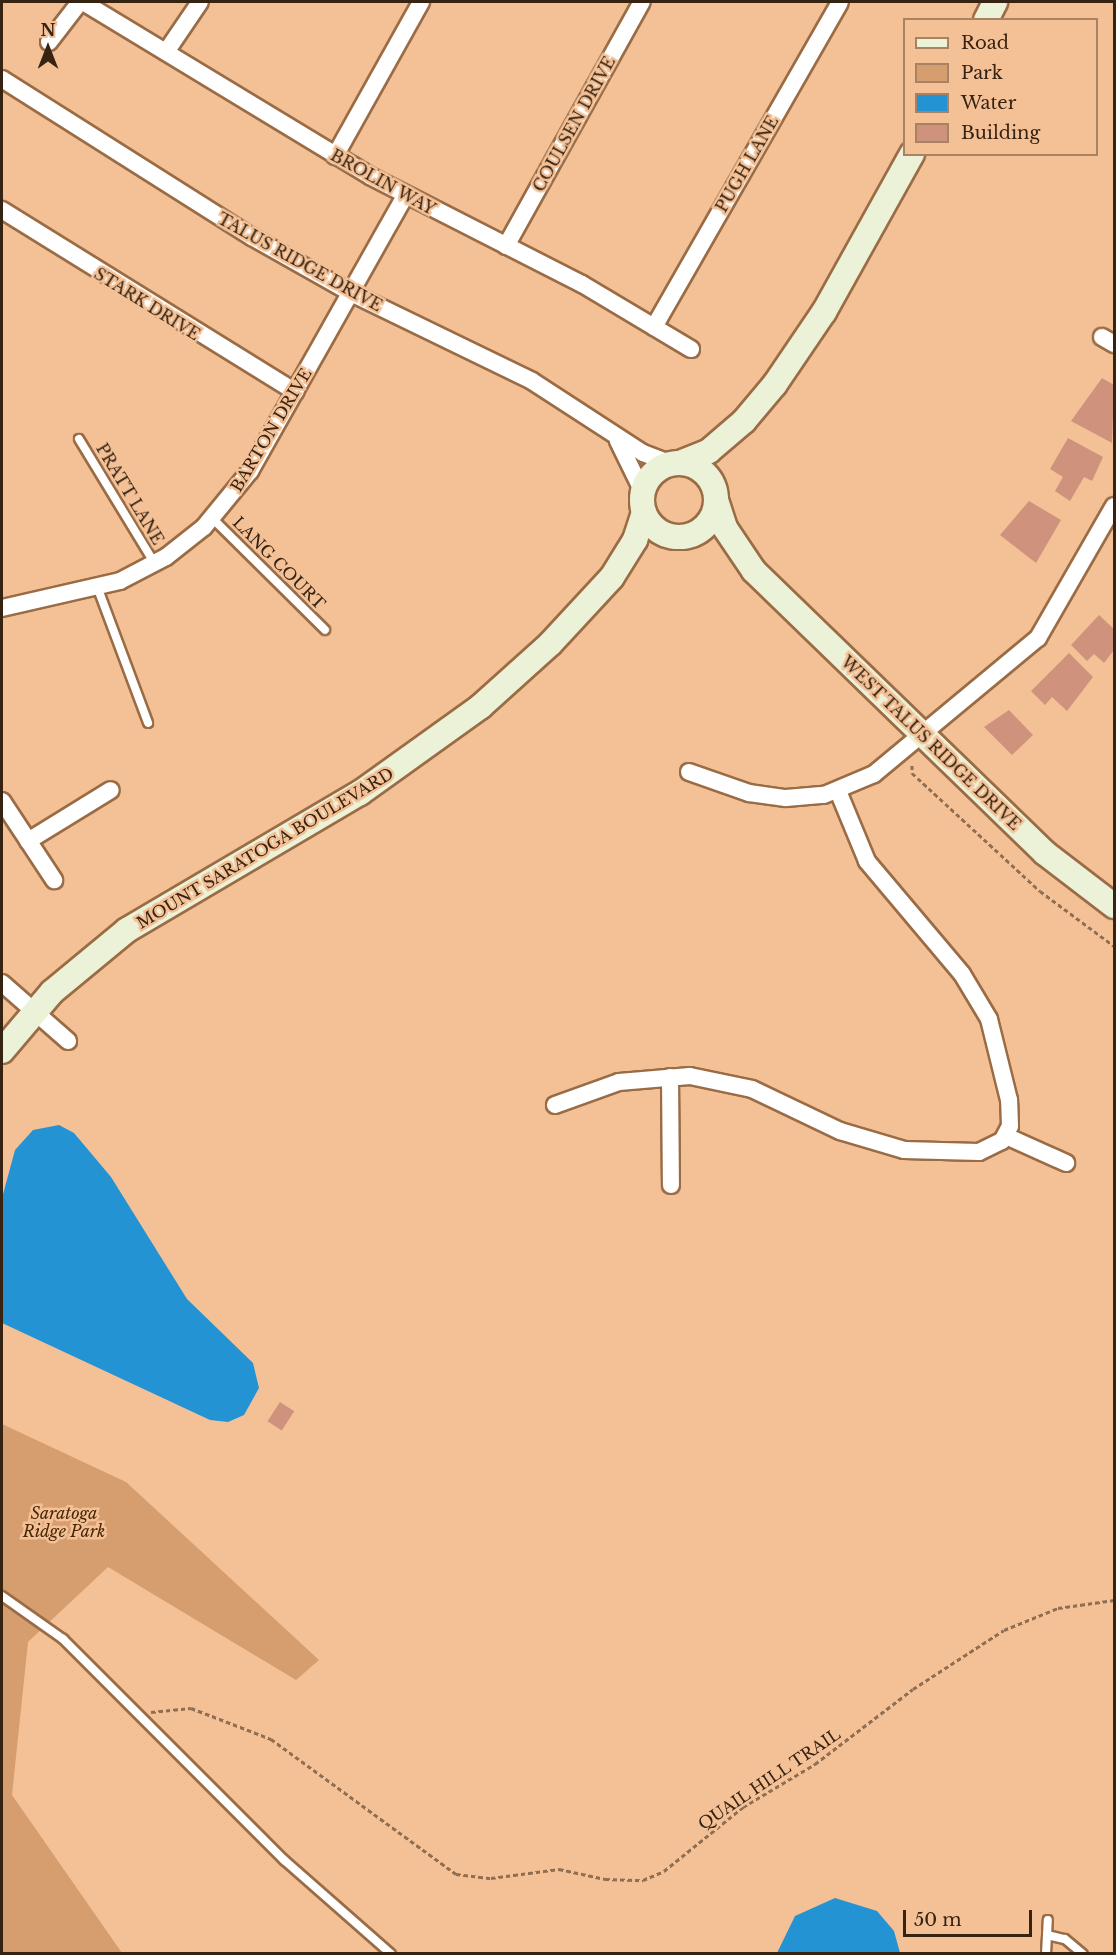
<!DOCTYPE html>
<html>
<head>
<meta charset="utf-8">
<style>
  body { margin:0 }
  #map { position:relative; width:1116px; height:1955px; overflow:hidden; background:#f4c197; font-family:"Libre Baskerville",serif }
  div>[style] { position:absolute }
  .green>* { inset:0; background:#d69d6e }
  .water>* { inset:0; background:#2393d4 }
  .building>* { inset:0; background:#cf927c; transform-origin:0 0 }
  .path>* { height:3px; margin-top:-1.5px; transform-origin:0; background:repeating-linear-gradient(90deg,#906e51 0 4.5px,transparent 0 7.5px) }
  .roads { filter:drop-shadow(2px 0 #9a6c45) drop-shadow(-2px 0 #9a6c45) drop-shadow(0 2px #9a6c45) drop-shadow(0 -2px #9a6c45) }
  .lane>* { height:8px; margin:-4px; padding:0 4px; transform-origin:4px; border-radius:4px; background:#fff }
  .street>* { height:16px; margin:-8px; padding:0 8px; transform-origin:8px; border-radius:8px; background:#fff }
  .secondary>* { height:24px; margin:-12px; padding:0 12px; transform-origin:12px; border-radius:12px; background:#ecf2d8 }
  .secondary>.ring { margin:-12px; padding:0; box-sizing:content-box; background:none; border:24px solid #ecf2d8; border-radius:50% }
  span { translate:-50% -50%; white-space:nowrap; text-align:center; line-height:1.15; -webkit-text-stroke:5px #f4c197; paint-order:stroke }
  .street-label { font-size:16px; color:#362312 }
  .park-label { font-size:16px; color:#472605; font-style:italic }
  .frame { position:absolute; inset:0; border:3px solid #362312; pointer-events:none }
  .legend { position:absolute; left:903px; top:18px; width:195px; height:138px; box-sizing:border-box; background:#f4c197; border:2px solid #a88262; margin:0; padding:8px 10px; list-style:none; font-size:18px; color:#362312 }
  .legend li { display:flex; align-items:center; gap:12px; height:30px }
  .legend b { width:30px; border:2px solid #a88262 }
  .north { position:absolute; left:18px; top:18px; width:60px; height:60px; -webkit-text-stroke:4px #f4c197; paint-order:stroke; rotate:0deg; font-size:16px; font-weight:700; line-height:24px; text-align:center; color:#362312 }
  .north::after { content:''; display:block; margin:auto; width:21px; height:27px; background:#362312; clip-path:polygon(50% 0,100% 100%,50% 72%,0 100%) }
  .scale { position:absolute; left:903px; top:1910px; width:129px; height:27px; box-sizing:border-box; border:3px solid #362312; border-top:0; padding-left:8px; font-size:18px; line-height:21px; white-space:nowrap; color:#362312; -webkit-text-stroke:4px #f4c197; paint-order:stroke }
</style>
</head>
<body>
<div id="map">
  <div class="green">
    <div style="clip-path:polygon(2px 1424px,126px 1482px,319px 1660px,296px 1680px,108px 1567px,28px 1642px,12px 1795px,122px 1953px,2px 1954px)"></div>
  </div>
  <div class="water">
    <div style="clip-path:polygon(59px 1125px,74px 1133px,111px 1177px,187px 1299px,253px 1363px,259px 1388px,244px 1415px,228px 1422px,210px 1420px,2px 1323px,2px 1198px,15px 1150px,33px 1130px)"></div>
    <div style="clip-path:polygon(835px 1898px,877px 1911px,894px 1931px,900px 1953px,777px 1953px,795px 1916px)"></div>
  </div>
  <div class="building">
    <div style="clip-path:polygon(1102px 378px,1114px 385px,1112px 443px,1071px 421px)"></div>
    <div style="clip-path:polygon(1068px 438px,1103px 457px,1092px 481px,1084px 477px,1070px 501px,1055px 491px,1063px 477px,1050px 469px)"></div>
    <div style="clip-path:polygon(1029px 501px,1061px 520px,1036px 563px,1000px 535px)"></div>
    <div style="clip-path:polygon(1099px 615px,1114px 629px,1114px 650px,1104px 663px,1094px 654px,1087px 661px,1071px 645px)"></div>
    <div style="clip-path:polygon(1069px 653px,1093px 677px,1067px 711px,1052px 697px,1045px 705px,1031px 691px)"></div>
    <div style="clip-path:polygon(1009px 710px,1033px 735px,1012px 755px,984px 727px)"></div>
    <div style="left:280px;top:1402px;width:17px;height:23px;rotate:33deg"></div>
  </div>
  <div class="path">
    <div style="left:912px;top:765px;width:8px;rotate:90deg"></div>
    <div style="left:912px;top:773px;width:174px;rotate:42.7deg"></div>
    <div style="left:1040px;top:891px;width:92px;rotate:36.6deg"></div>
    <div style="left:151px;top:1712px;width:40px;rotate:-5.7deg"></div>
    <div style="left:191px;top:1708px;width:86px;rotate:21.2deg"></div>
    <div style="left:271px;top:1739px;width:229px;rotate:36.1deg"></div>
    <div style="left:456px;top:1874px;width:35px;rotate:7deg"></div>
    <div style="left:491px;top:1878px;width:69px;rotate:-7.5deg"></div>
    <div style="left:559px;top:1869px;width:47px;rotate:12.3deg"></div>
    <div style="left:605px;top:1879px;width:38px;rotate:2deg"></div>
    <div style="left:643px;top:1880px;width:23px;rotate:-23deg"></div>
    <div style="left:664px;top:1871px;width:102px;rotate:-39deg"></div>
    <div style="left:743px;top:1807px;width:84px;rotate:-30.8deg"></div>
    <div style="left:815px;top:1764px;width:123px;rotate:-37.4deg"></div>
    <div style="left:913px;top:1689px;width:108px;rotate:-33deg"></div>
    <div style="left:1004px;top:1630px;width:58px;rotate:-22.2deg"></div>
    <div style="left:1058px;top:1608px;width:57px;rotate:-8.1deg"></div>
  </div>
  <div class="roads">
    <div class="lane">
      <div style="left:79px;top:439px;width:146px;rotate:58.7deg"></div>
      <div style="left:212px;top:518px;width:159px;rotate:44.7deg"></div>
      <div style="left:98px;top:589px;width:143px;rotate:69.5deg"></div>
      <div style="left:2px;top:1596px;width:75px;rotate:35.2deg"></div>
      <div style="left:63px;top:1639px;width:313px;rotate:45deg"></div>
      <div style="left:284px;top:1860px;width:142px;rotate:41.3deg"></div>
      <div style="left:1047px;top:1935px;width:18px;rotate:13deg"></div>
      <div style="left:1065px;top:1939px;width:23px;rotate:40deg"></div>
      <div style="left:1046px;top:1954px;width:34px;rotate:-87deg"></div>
    </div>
    <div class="street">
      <div style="left:83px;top:2px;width:336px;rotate:31.2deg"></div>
      <div style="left:370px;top:176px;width:238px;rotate:27deg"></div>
      <div style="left:582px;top:284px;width:127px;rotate:30.8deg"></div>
      <div style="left:49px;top:42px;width:51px;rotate:-52.2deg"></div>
      <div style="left:166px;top:52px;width:60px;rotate:-55.8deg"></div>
      <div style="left:2px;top:79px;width:296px;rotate:32.3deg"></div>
      <div style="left:252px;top:237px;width:114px;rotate:29.5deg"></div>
      <div style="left:351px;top:293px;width:201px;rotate:25.9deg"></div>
      <div style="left:532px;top:381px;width:132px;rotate:33deg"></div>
      <div style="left:643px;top:453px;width:30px;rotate:21deg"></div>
      <div style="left:335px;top:156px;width:176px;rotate:-60.8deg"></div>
      <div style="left:2px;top:210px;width:345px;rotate:31.8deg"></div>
      <div style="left:506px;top:246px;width:279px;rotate:-60.9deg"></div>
      <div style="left:654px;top:327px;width:374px;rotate:-60.2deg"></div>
      <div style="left:1102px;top:337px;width:14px;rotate:30deg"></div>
      <div style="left:618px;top:441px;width:57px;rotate:63.9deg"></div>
      <div style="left:2px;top:608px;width:121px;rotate:-12.9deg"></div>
      <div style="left:120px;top:581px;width:52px;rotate:-27.6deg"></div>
      <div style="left:166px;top:557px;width:48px;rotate:-38.3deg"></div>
      <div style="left:204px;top:527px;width:72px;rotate:-50.6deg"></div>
      <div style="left:250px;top:471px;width:316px;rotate:-60.6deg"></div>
      <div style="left:689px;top:772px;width:64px;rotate:19.3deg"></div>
      <div style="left:749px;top:793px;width:37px;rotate:8deg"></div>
      <div style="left:786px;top:798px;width:38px;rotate:-5deg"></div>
      <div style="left:824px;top:795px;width:54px;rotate:-22.8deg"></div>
      <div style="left:874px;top:774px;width:213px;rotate:-39.7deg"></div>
      <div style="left:1038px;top:638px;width:152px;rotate:-60.1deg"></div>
      <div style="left:2px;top:801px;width:95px;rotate:56.6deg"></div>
      <div style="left:28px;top:841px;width:97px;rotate:-31.6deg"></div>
      <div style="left:2px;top:983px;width:88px;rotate:41.3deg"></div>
      <div style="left:670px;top:1077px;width:108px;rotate:89.5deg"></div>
      <div style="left:555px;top:1105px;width:68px;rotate:-19.8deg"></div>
      <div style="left:619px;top:1082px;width:71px;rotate:-4.8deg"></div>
      <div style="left:690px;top:1076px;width:63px;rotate:11.8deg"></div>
      <div style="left:752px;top:1089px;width:98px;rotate:25.5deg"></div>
      <div style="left:840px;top:1131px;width:67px;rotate:16.5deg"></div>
      <div style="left:904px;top:1150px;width:75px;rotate:1.5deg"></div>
      <div style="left:979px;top:1152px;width:25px;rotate:-26deg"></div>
      <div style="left:1002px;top:1141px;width:17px;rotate:-62deg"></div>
      <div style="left:1010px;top:1126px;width:26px;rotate:-92deg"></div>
      <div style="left:1009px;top:1100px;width:83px;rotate:-103.9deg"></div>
      <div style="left:989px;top:1019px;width:52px;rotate:-121deg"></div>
      <div style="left:962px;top:974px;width:148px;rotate:-130.1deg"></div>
      <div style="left:867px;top:861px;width:76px;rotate:-112.5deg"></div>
      <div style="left:1006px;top:1136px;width:66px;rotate:24.2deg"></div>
    </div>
    <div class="secondary">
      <div style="left:986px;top:20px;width:20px;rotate:-63deg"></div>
      <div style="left:680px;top:463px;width:31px;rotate:-22deg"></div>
      <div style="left:709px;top:451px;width:46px;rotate:-40.6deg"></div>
      <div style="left:744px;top:421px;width:48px;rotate:-50deg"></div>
      <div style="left:775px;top:384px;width:87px;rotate:-55.8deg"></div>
      <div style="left:824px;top:312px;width:181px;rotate:-60.9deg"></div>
      <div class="ring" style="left:642px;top:463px;width:50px;height:50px"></div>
      <div style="left:716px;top:500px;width:29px;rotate:72deg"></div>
      <div style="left:725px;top:528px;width:52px;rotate:56deg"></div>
      <div style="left:754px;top:571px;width:405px;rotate:44.1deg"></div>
      <div style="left:1045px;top:853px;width:87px;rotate:37.5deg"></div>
      <div style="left:2px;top:1051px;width:77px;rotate:-49.7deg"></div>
      <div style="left:52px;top:992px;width:97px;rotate:-39.6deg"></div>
      <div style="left:127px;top:930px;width:270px;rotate:-30.5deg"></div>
      <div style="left:360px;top:793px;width:148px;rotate:-35.6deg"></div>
      <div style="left:480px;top:707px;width:94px;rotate:-42deg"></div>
      <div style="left:550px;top:644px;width:91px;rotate:-47.2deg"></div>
      <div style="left:612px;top:577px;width:44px;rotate:-58.1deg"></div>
      <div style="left:635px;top:540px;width:29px;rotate:-72deg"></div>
    </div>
  </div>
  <div class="street-label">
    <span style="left:574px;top:124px;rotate:-61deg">COULSEN DRIVE</span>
    <span style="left:747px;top:164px;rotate:-60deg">PUGH LANE</span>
    <span style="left:383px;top:182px;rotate:29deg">BROLIN WAY</span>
    <span style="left:300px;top:262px;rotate:29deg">TALUS RIDGE DRIVE</span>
    <span style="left:147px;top:304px;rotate:32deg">STARK DRIVE</span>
    <span style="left:271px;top:430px;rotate:-59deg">BARTON DRIVE</span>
    <span style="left:130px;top:494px;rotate:59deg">PRATT LANE</span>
    <span style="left:279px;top:563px;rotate:45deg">LANG COURT</span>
    <span style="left:931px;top:743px;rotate:44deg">WEST TALUS RIDGE DRIVE</span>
    <span style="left:265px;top:848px;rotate:-31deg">MOUNT SARATOGA BOULEVARD</span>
    <span style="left:769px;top:1779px;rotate:-34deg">QUAIL HILL TRAIL</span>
  </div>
  <div class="park-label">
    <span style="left:64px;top:1522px">Saratoga<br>Ridge Park</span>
  </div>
  <div class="frame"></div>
  <ul class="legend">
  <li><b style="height:8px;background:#ecf2d8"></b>Road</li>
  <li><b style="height:16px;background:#d69d6e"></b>Park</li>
  <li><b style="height:16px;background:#2393d4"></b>Water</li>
  <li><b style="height:16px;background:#cf927c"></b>Building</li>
  </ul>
  <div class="north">N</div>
  <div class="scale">50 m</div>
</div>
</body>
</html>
